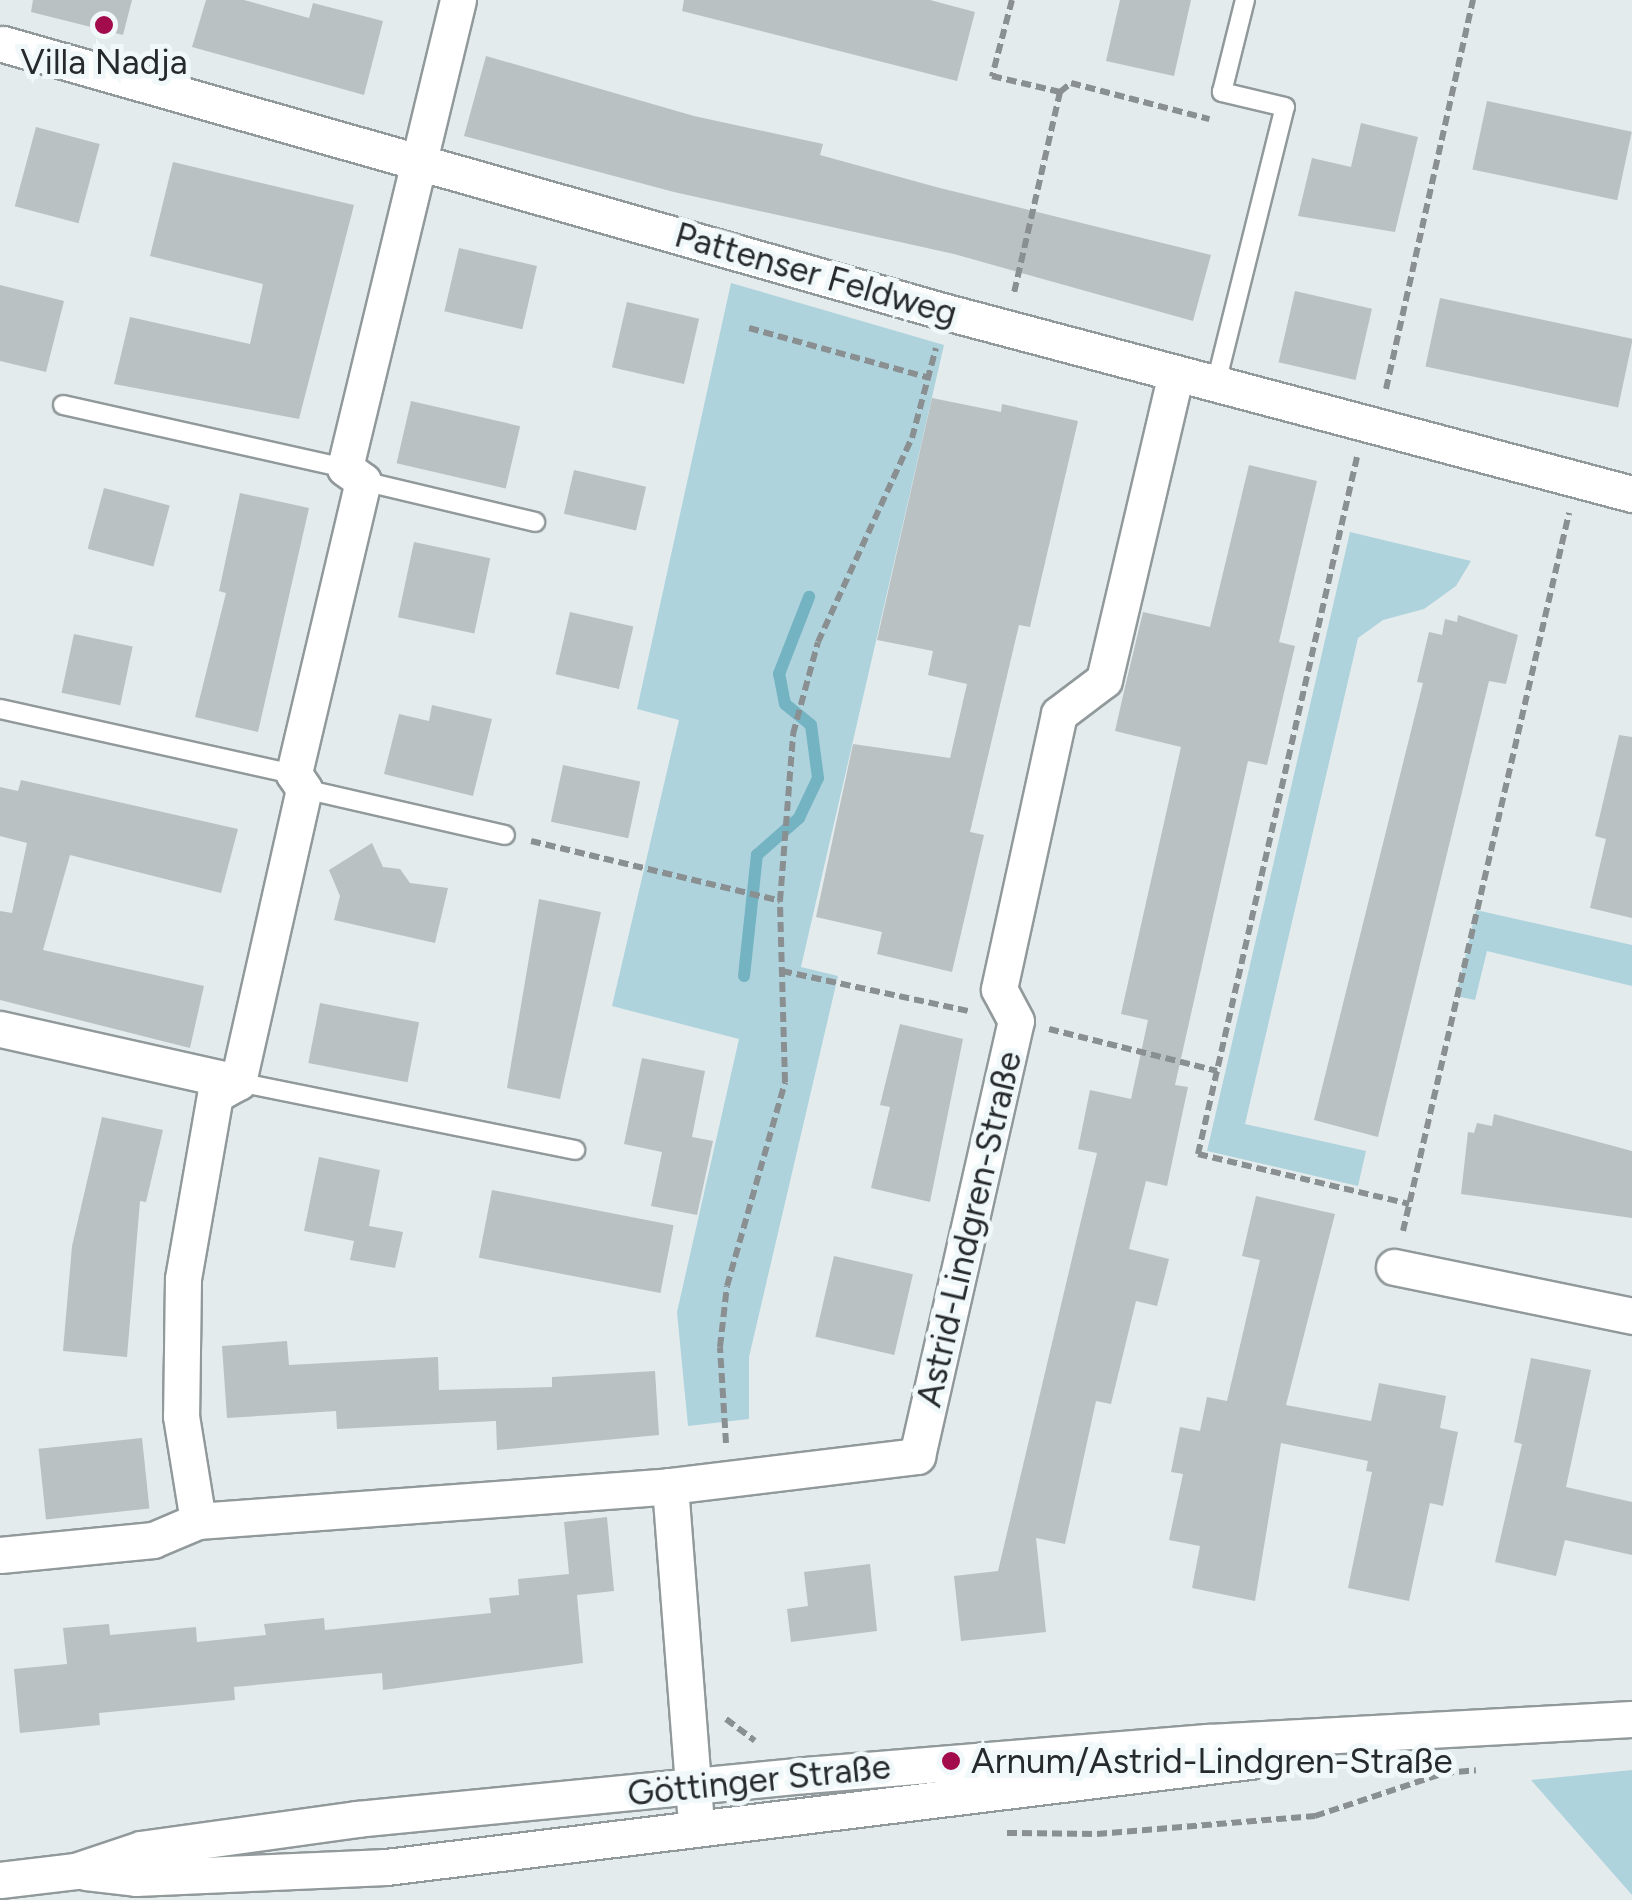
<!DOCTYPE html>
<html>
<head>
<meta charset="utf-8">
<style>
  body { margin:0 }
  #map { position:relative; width:1632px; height:1900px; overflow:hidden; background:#e3ebed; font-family:Figtree,sans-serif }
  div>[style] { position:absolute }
  .green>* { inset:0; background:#aed3dd }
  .stream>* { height:12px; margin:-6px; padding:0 6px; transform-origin:6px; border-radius:6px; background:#74b3c2 }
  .building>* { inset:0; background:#b9c1c3; transform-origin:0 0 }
  .path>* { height:6px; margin-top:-3px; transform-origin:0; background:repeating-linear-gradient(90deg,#8a9092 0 10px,transparent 0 15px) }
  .roads { filter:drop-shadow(2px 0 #91999b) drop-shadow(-2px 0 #91999b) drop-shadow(0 2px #91999b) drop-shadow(0 -2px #91999b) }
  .service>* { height:18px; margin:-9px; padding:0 9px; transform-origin:9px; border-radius:9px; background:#fff }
  .minor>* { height:35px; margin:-17.5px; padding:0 17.5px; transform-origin:17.5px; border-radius:17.5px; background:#fff }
  .dots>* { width:28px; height:28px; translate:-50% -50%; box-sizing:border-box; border:5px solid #f0f8fa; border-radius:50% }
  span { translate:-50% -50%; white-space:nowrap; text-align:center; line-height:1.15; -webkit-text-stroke:10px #f0f8fa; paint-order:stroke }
  .poi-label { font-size:35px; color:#272a2b }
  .left { translate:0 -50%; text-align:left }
  .street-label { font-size:35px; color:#272a2b }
</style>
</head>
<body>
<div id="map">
  <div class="green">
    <div style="clip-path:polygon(731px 283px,944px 345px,801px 967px,838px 976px,749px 1357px,749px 1419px,688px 1426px,677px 1312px,739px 1039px,612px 1006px,679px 720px,637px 709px)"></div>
    <div style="clip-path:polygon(1350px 532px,1471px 561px,1456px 586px,1424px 609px,1383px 620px,1358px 638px,1245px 1124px,1366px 1151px,1358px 1186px,1207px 1151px)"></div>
    <div style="clip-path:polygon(1476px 910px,1632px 945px,1632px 986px,1487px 951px,1475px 1000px,1456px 996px)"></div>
    <div style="clip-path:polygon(1632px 1770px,1632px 1895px,1531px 1780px)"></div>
  </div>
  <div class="stream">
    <div style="left:744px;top:976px;width:122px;rotate:-83.9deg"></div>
    <div style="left:757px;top:855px;width:56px;rotate:-41.4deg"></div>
    <div style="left:799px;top:818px;width:44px;rotate:-64.6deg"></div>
    <div style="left:818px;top:778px;width:53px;rotate:-97.5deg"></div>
    <div style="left:811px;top:725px;width:33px;rotate:-141deg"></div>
    <div style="left:785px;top:704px;width:31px;rotate:-101deg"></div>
    <div style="left:779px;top:674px;width:83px;rotate:-68.7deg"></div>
  </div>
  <div class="building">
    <div style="clip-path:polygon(33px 0,132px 0,123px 35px,31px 12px)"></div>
    <div style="clip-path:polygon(206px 0,244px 0,309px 18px,313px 3px,383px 21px,364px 95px,192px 47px)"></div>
    <div style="clip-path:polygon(684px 0,930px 0,975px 12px,957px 81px,682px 11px)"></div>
    <div style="clip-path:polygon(1120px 0,1191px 0,1174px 76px,1106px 61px)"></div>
    <div style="clip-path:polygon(486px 56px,694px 116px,823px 144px,820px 155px,936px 187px,1211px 255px,1193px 321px,954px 254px,674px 192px,464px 136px)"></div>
    <div style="left:1487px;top:101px;width:148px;height:70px;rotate:12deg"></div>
    <div style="clip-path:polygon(1361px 123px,1418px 137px,1395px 232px,1298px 216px,1312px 158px,1351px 167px)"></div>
    <div style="left:36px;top:127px;width:66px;height:82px;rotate:15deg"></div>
    <div style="clip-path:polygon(173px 162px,354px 205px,299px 419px,114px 384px,130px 317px,250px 344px,263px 284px,150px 256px)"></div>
    <div style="left:459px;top:248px;width:80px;height:65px;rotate:13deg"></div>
    <div style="clip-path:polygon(0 285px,64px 301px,46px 372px,0 361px)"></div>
    <div style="left:1295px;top:291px;width:79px;height:73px;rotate:13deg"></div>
    <div style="left:1440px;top:298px;width:197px;height:70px;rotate:12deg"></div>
    <div style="left:627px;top:302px;width:74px;height:67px;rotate:13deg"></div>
    <div style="clip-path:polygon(932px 398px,1001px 412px,1002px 404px,1078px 421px,1030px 627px,1019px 625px,970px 832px,984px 835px,952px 972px,877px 954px,882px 932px,816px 917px,853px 744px,950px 758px,967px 684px,928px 675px,933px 651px,877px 640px)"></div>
    <div style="left:411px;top:401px;width:112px;height:64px;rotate:13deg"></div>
    <div style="clip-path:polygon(1249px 465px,1317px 481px,1279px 642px,1295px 646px,1267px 765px,1248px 761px,1175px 1085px,1188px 1087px,1167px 1186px,1146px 1181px,1129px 1249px,1169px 1259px,1157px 1306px,1136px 1301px,1111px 1404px,1096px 1401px,1065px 1544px,1036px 1538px,1046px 1632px,961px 1641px,954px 1576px,998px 1571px,1097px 1153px,1078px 1149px,1090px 1090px,1131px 1099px,1148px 1020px,1121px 1014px,1181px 747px,1115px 731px,1125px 687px,1143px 612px,1210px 627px)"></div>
    <div style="left:574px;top:470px;width:74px;height:45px;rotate:13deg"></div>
    <div style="left:104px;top:488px;width:68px;height:63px;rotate:15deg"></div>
    <div style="clip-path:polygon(240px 493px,309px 508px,258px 732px,195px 717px,226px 593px,219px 591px)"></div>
    <div style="left:414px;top:542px;width:78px;height:77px;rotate:12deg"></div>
    <div style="left:570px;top:612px;width:65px;height:64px;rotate:13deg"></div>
    <div style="clip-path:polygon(1458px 615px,1518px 635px,1506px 684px,1489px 681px,1378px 1137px,1314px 1120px,1423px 683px,1417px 682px,1429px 632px,1442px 635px,1445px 619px,1457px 622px)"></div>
    <div style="left:74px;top:634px;width:60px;height:60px;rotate:12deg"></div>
    <div style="clip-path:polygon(432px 705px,492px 719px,473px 796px,384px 774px,399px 714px,429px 721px)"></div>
    <div style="clip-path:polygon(1619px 735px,1632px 737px,1632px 918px,1590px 908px,1606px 839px,1595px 836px)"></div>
    <div style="left:563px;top:765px;width:79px;height:58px;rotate:12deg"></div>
    <div style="clip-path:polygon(21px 780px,238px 829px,221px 893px,70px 855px,43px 950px,204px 986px,190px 1048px,0 1000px,0 911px,12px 913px,27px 843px,0 836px,0 787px,18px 791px)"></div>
    <div style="clip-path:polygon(372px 843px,383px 867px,400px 869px,410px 883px,448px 888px,435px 943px,334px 920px,340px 896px,329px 870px)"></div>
    <div style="clip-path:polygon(539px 899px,601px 912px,560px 1099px,507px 1088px)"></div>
    <div style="left:320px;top:1003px;width:101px;height:61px;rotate:11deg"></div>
    <div style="clip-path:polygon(900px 1024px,963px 1039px,930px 1202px,871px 1188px,890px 1107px,880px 1105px)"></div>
    <div style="clip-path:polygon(642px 1058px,705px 1071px,692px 1137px,713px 1141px,697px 1215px,651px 1206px,662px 1152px,624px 1144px)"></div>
    <div style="clip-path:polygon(1494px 1114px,1632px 1151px,1632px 1218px,1461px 1194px,1468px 1132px,1474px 1133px,1477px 1123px,1492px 1126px)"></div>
    <div style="clip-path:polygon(102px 1117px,163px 1130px,146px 1202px,140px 1201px,127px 1357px,63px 1351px,72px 1246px)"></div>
    <div style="clip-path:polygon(319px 1157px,380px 1170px,369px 1226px,403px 1232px,395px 1268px,350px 1260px,354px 1241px,304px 1231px)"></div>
    <div style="left:492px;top:1190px;width:185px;height:69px;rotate:11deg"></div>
    <div style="clip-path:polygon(1256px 1196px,1335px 1214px,1286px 1405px,1371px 1421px,1379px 1383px,1446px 1396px,1440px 1428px,1458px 1432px,1443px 1506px,1430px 1503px,1409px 1601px,1348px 1588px,1372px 1472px,1366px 1471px,1368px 1461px,1281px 1443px,1255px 1601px,1192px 1588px,1200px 1546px,1169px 1540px,1183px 1474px,1171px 1472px,1180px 1427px,1200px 1431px,1207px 1397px,1227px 1401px,1260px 1260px,1242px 1256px)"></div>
    <div style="left:834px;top:1256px;width:81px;height:83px;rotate:13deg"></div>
    <div style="clip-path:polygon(287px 1341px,289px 1365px,438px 1357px,439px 1390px,552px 1387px,552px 1377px,655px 1371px,659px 1435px,497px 1450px,496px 1421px,337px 1429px,336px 1411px,227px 1418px,222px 1346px)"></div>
    <div style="clip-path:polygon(1531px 1358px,1591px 1370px,1566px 1487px,1632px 1502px,1632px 1555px,1565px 1540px,1556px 1576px,1495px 1562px,1522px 1444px,1514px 1442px)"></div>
    <div style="left:142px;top:1438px;width:71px;height:104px;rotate:84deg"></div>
    <div style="clip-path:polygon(607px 1517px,614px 1591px,577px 1595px,583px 1663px,383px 1690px,382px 1673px,234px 1687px,235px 1700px,99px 1713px,100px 1725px,20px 1733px,14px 1669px,67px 1664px,63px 1628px,109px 1624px,110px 1635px,196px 1627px,197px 1642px,266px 1635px,264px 1624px,324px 1618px,325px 1630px,491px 1613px,489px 1598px,519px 1595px,518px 1579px,569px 1574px,564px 1522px)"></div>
    <div style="clip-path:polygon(870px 1564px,877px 1631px,791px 1642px,787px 1609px,808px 1606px,804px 1572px)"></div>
  </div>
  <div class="path">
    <div style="left:1012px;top:0;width:79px;rotate:104.7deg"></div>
    <div style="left:992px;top:76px;width:70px;rotate:13.2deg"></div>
    <div style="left:1060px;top:92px;width:206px;rotate:102.9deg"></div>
    <div style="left:1060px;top:92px;width:14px;rotate:-39deg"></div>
    <div style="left:1071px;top:83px;width:143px;rotate:14.6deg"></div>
    <div style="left:749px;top:328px;width:187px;rotate:15.5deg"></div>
    <div style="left:1386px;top:389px;width:399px;rotate:-77.4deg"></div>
    <div style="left:1357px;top:457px;width:715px;rotate:102.85deg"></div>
    <div style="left:1198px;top:1154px;width:217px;rotate:13.3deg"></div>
    <div style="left:531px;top:841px;width:256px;rotate:13.5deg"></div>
    <div style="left:782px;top:971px;width:190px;rotate:12.1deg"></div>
    <div style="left:1049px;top:1029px;width:173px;rotate:14deg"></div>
    <div style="left:1403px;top:1231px;width:737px;rotate:-76.98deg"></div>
    <div style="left:726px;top:1443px;width:96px;rotate:-93.6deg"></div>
    <div style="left:720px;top:1347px;width:61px;rotate:-83.5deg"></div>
    <div style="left:727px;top:1286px;width:212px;rotate:-74.1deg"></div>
    <div style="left:785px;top:1082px;width:181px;rotate:-91.6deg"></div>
    <div style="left:780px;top:901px;width:168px;rotate:-85.5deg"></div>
    <div style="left:793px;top:734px;width:95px;rotate:-74.8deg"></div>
    <div style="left:818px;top:642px;width:225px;rotate:-65.3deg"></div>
    <div style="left:912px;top:438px;width:93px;rotate:-75.1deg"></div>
    <div style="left:726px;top:1719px;width:36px;rotate:37deg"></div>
    <div style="left:1007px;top:1833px;width:90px;rotate:0.6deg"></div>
    <div style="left:1097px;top:1834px;width:219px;rotate:-4.7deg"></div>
    <div style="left:1315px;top:1816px;width:136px;rotate:-18.4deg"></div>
    <div style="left:1444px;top:1773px;width:32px;rotate:-5deg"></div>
  </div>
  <div class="roads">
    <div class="service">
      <div style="left:1216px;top:383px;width:284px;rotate:-76deg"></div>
      <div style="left:1285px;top:107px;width:65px;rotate:-166.6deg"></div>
      <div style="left:1222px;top:92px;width:95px;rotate:-76deg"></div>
      <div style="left:63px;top:405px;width:289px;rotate:12.6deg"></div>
      <div style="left:363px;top:481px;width:177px;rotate:13.4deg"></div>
      <div style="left:0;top:709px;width:301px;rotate:12.5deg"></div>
      <div style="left:304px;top:789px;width:206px;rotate:12.9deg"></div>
      <div style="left:238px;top:1082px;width:344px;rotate:11.4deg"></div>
    </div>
    <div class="minor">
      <div style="left:458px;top:0;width:481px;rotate:103.6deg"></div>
      <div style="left:345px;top:468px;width:22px;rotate:36deg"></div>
      <div style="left:363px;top:481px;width:301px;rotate:103.3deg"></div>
      <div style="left:294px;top:774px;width:18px;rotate:56deg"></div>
      <div style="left:304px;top:789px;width:300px;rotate:102.7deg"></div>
      <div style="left:238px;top:1082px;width:26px;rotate:151deg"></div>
      <div style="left:215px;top:1095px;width:187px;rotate:99.9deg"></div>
      <div style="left:183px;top:1279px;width:137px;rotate:90.8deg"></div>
      <div style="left:181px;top:1416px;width:106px;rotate:80.8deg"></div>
      <div style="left:198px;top:1521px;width:473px;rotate:-4.2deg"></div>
      <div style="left:670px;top:1486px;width:249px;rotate:-6.9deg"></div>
      <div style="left:917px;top:1456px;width:446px;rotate:-77.2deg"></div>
      <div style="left:1016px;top:1021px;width:36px;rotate:-118deg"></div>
      <div style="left:999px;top:989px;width:281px;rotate:-77.7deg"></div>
      <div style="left:1059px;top:714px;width:56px;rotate:-37.1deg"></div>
      <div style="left:1104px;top:680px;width:314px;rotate:-76.8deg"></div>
      <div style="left:3px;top:44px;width:980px;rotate:15.87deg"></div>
      <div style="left:946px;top:312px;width:710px;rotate:14.86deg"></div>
      <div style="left:0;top:1029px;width:244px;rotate:12.6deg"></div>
      <div style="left:1394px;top:1267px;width:243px;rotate:11.6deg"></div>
      <div style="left:670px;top:1486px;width:324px;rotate:85.6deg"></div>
      <div style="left:0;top:1555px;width:154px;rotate:-5.6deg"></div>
      <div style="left:153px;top:1540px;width:49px;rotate:-22.9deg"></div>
      <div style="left:86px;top:1872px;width:50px;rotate:6.8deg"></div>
      <div style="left:136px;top:1878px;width:250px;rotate:-2.5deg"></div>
      <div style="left:386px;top:1867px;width:878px;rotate:-7deg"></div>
      <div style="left:0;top:1880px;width:76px;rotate:-6.8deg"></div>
      <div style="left:75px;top:1871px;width:70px;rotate:-18.4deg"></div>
      <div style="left:141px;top:1849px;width:218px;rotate:-7.9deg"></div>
      <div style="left:357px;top:1819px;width:450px;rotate:-5.6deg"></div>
      <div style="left:805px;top:1775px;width:404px;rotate:-4.7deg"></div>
      <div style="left:1208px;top:1742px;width:425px;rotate:-3.1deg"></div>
    </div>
  </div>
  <div class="dots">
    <div style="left:104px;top:25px;background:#a20c4c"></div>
    <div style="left:951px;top:1761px;background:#a20c4c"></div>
  </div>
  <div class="poi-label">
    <span style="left:104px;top:62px">Villa Nadja</span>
    <span class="left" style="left:971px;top:1761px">Arnum/Astrid-Lindgren-Straße</span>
  </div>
  <div class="street-label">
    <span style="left:816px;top:274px;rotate:16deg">Pattenser Feldweg</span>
    <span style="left:969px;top:1229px;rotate:-77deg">Astrid-Lindgren-Straße</span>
    <span style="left:759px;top:1780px;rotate:-6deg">Göttinger Straße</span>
  </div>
</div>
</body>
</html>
